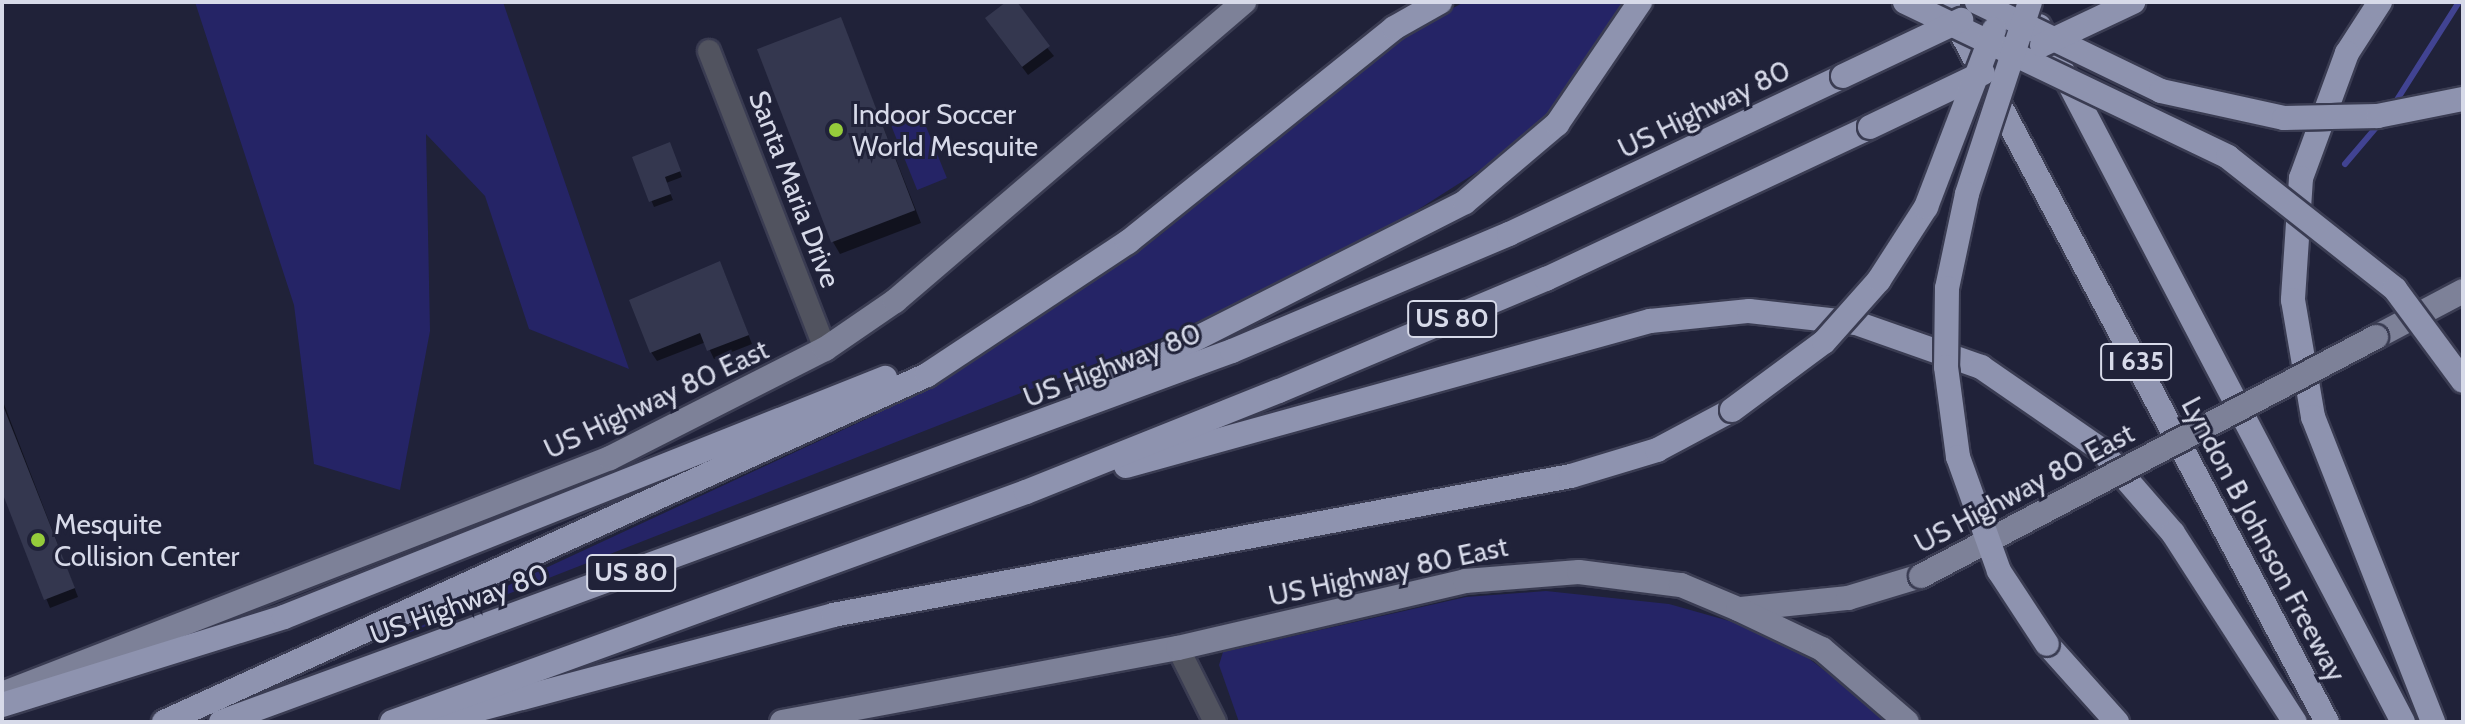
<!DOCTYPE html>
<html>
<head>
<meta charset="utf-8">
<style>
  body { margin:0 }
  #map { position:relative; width:2465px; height:724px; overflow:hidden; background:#202239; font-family:Cabin,sans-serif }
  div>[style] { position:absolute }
  .green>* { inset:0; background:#252466; transform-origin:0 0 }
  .shadow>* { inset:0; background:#0007 }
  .stream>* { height:6px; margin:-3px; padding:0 3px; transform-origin:3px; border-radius:3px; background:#414392 }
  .building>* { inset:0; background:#34374f; transform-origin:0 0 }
  .roads { filter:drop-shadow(2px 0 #3a3c52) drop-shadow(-2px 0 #3a3c52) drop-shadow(0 2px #3a3c52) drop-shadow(0 -2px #3a3c52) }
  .minor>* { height:22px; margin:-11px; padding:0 11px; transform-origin:11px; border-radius:11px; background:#51535f }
  .major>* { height:24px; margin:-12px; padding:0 12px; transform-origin:12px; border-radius:12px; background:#7d8198 }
  .highway>* { height:24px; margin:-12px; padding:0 12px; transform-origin:12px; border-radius:12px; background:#8e93af }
  .bridges { filter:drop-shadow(2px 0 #3a3c52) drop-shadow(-2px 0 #3a3c52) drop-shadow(0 2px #3a3c52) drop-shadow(0 -2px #3a3c52) }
  .major-bridge>* { height:24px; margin:-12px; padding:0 12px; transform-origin:12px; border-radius:12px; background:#7d8198 }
  .highway-bridge>* { height:24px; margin:-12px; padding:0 12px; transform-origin:12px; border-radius:12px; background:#8e93af }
  .dots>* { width:22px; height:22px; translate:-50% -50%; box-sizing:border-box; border:4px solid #202239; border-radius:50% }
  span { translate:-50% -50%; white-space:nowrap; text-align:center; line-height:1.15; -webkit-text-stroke:6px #202239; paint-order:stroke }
  .shield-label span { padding:2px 6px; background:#202239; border:2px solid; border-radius:6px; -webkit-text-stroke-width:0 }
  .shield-label { font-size:26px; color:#d7dae9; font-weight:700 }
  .street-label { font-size:28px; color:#d7dae9 }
  .poi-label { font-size:28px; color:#d7dae9 }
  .left { translate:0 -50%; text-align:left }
  .frame { position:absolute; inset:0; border:4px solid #d7dae9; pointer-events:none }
</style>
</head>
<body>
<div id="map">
  <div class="green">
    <div style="clip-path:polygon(195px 2px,503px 2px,629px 369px,529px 329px,485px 196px,426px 134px,430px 331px,400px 490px,314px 464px,294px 305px)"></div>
    <div style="clip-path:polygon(1464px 2px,1626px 2px,1565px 96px,1510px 151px,1364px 244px,1164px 337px,393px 639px,875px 415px,977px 359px,1159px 236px,1390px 43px)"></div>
    <div style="left:921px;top:114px;width:69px;height:32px;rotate:68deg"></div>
    <div style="clip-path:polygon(1546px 591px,1669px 604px,1747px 626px,1808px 658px,1893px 722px,1239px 722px,1219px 665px,1223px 652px,1466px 597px)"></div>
  </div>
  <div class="shadow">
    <div style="clip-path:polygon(1009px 2px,1054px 56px,1028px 75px,992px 27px)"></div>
    <div style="clip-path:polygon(841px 20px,921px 223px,840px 254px,833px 242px)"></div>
    <div style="clip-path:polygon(672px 150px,682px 177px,666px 183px,673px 200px,654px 207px,634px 158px)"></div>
    <div style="clip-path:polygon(724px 272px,752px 344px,714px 359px,706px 342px,657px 361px,651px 352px)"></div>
    <div style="clip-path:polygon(2px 399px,78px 597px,50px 608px,2px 488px)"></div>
  </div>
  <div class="stream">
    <div style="left:2393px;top:106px;width:123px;rotate:-57.6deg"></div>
    <div style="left:2345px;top:164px;width:52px;rotate:-49.6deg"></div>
  </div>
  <div class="building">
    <div style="clip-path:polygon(1006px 2px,1017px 2px,1050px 46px,1022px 67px,985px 18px)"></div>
    <div style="left:841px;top:17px;width:207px;height:90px;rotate:69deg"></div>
    <div style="clip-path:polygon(670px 142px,681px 171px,665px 177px,671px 194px,649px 202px,632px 157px)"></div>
    <div style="clip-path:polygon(720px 261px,749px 335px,707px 351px,700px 333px,650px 353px,629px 300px)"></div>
    <div style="clip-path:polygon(2px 403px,75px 588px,44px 600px,2px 492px)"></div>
  </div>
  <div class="roads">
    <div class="minor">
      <div style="left:709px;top:51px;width:320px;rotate:68.7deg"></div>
      <div style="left:1178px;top:648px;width:83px;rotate:63.4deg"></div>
    </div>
    <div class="major">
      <div style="left:2376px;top:337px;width:98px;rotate:-27.9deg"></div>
      <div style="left:1741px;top:609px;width:108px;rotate:-5.9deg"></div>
      <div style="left:1848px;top:598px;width:76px;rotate:-16.8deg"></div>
      <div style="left:2px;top:694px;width:652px;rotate:-21.21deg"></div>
      <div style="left:610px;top:458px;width:241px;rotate:-26.9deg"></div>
      <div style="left:825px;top:349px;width:85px;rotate:-34.4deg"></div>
      <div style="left:895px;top:301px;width:460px;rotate:-40.6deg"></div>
      <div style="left:782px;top:722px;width:403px;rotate:-10.6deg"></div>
      <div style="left:1178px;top:648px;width:295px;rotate:-13.1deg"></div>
      <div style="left:1465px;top:581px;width:114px;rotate:-4.5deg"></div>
      <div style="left:1579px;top:572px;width:103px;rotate:7.3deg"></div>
      <div style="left:1681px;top:585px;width:62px;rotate:22.8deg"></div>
      <div style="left:1738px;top:609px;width:93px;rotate:25.5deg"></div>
      <div style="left:1822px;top:649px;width:112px;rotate:40.7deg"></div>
    </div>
    <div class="highway">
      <div style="left:1945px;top:2px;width:815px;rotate:62.05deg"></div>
      <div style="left:2380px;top:2px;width:61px;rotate:122.9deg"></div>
      <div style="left:2347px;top:53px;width:133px;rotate:110.2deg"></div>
      <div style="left:2301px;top:178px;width:122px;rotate:93.8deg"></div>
      <div style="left:2293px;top:300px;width:119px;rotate:80.3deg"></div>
      <div style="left:2313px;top:417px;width:328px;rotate:68.5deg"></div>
      <div style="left:2039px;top:26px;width:785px;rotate:62.39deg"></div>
      <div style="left:1083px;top:396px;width:428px;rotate:-26.9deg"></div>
      <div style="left:1465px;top:202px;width:121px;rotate:-40.3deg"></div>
      <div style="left:1557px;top:124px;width:148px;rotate:-55.8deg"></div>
      <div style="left:1126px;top:466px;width:544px;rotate:-15.47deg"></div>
      <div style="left:1650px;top:321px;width:100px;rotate:-5.8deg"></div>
      <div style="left:1749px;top:311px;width:108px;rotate:6.4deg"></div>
      <div style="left:1856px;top:323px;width:133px;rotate:19.4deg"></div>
      <div style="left:1981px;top:367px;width:145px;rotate:34.6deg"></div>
      <div style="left:2100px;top:449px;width:111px;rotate:49deg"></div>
      <div style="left:2173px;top:533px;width:225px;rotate:57.2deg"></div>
      <div style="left:2047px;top:644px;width:105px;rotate:48.1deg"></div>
      <div style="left:2px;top:705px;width:295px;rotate:-17.3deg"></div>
      <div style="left:284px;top:617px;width:647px;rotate:-21.69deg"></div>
      <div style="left:443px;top:719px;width:404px;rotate:-14.9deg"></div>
      <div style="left:833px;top:615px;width:751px;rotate:-10.67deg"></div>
      <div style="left:1571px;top:476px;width:90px;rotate:-16.8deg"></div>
      <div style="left:1657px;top:450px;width:85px;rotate:-28.1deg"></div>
      <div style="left:164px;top:722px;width:838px;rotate:-24.46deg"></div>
      <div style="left:927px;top:375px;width:241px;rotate:-33.5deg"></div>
      <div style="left:1128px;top:242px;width:341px;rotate:-38.8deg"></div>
      <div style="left:1394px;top:28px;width:53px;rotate:-29.5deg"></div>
      <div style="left:221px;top:722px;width:1077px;rotate:-20.15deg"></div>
      <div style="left:1232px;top:351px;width:301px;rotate:-22.9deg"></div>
      <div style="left:1509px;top:234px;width:369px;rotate:-25.3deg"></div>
      <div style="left:392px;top:722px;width:674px;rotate:-19.94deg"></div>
      <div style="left:1026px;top:492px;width:272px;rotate:-21.8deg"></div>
      <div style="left:1279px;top:391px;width:290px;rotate:-22.8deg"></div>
      <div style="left:1546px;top:279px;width:358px;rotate:-25.1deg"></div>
    </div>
  </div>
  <div class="bridges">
    <div class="major-bridge">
      <div style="left:1921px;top:576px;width:514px;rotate:-27.71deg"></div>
    </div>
    <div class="highway-bridge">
      <div style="left:1905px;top:2px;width:358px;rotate:25.6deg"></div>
      <div style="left:2228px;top:157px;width:213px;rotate:38.3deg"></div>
      <div style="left:2395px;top:289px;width:114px;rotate:53.5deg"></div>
      <div style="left:1977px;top:2px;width:204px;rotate:25.8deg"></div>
      <div style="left:2161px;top:91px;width:126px;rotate:12.4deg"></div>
      <div style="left:2284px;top:118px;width:94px;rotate:-1.2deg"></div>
      <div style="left:2378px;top:116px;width:87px;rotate:-11.3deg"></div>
      <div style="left:2030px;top:2px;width:202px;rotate:108.2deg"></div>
      <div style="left:1967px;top:194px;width:96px;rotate:102deg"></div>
      <div style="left:1947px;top:288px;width:79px;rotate:90.7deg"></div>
      <div style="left:1946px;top:367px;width:91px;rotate:82.4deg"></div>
      <div style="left:1958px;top:457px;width:121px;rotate:70.2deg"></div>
      <div style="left:1999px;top:571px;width:87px;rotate:56.7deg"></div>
      <div style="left:2042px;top:45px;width:101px;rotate:-25.3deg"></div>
      <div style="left:1843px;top:76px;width:131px;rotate:-25.4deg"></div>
      <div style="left:1870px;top:127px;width:125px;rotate:-25.5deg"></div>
      <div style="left:1732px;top:410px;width:114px;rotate:-36.5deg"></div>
      <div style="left:1824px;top:342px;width:83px;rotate:-48.4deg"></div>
      <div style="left:1879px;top:280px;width:87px;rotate:-57.2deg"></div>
      <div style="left:1926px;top:207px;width:190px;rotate:-69deg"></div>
    </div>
  </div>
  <div class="dots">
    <div style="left:836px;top:130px;background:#95cc3b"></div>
    <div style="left:38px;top:540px;background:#95cc3b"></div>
  </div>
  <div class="shield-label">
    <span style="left:1452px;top:319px">US 80</span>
    <span style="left:2136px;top:362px">I 635</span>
    <span style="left:631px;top:573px">US 80</span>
  </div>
  <div class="street-label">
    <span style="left:1704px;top:109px;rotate:-26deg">US Highway 80</span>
    <span style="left:795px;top:189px;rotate:69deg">Santa Maria Drive</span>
    <span style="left:1112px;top:365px;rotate:-21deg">US Highway 80</span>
    <span style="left:656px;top:399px;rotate:-25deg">US Highway 80 East</span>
    <span style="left:2024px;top:488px;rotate:-28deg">US Highway 80 East</span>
    <span style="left:2264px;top:539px;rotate:62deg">Lyndon B Johnson Freeway</span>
    <span style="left:1388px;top:571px;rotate:-12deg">US Highway 80 East</span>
    <span style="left:459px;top:604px;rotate:-20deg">US Highway 80</span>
  </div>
  <div class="poi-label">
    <span class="left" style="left:852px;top:130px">Indoor Soccer<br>World Mesquite</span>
    <span class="left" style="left:54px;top:540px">Mesquite<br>Collision Center</span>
  </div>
  <div class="frame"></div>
</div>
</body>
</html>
